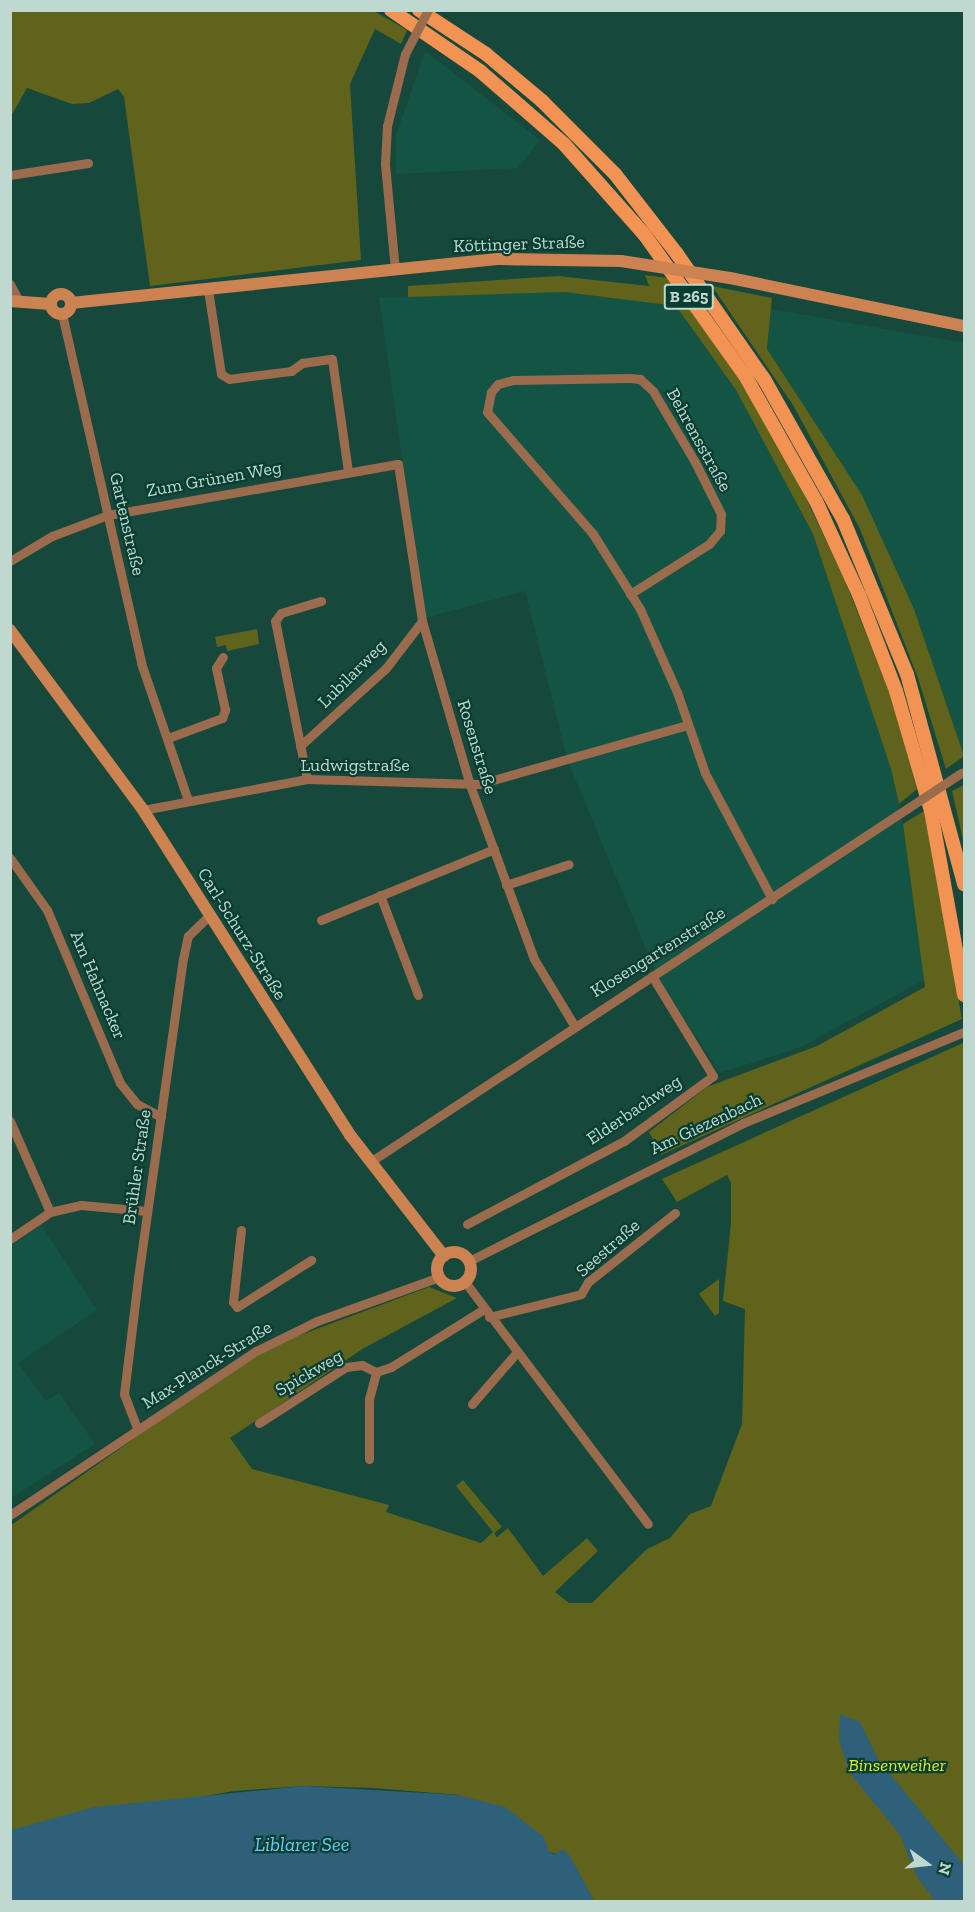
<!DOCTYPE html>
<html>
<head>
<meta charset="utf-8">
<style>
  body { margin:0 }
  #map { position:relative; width:975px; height:1912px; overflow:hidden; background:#16493b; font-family:"Zilla Slab",serif }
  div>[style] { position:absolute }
  .built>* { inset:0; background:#135444 }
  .green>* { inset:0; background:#5f631c }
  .water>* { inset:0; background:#2f6079 }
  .street>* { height:9px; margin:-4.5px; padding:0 4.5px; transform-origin:4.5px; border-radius:4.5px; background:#9b6b4e }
  .secondary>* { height:12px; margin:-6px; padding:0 6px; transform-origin:6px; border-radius:6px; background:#cd8252 }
  .secondary>.ring { margin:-6px; padding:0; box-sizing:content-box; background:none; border:12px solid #cd8252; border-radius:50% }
  .primary>* { height:14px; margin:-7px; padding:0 7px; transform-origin:7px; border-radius:7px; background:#f39353 }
  .street-bridge>* { height:9px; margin:-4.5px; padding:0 4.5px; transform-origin:4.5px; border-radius:4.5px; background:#9b6b4e }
  .secondary-bridge>* { height:12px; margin:-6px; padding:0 6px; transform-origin:6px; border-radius:6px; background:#cd8252 }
  span { translate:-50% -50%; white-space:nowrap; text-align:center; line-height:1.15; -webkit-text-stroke:4.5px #073e31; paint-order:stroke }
  .shield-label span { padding:2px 4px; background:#073e31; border:2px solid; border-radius:4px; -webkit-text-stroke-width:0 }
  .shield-label { font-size:16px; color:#c0d9d0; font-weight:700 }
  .street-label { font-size:18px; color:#c0d9d0 }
  .park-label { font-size:18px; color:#e4ec22; font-style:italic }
  .water-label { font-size:20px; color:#66cbfc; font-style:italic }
  .frame { position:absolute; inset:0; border:12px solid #c0d9d0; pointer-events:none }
  .north { position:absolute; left:897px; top:1834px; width:60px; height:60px; -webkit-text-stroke:4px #073e31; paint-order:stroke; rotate:105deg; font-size:16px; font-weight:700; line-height:24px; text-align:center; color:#c0d9d0 }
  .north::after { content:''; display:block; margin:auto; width:21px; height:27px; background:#c0d9d0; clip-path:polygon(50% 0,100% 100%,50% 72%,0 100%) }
</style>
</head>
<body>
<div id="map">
  <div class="built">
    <div style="clip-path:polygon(425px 51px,540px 140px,518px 168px,396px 174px,396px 135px)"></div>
    <div style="clip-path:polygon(564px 292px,676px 306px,736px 390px,813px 534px,891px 770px,903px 824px,926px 979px,801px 1047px,720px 1073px,659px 980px,567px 759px,525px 591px,425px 618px,379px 297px)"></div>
    <div style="clip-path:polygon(771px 309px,964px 343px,964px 756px,914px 609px,862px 495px,767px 349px)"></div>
    <div style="clip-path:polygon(41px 1225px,97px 1310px,18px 1363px,46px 1401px,59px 1393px,95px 1444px,11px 1498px,11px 1246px)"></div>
  </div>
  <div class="green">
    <div style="clip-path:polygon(372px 10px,407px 30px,401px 44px,375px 29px,350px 84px,361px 260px,150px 286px,124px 97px,118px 89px,89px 103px,72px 104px,27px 88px,11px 116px,11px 11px)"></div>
    <div style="clip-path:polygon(645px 275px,668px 278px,739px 378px,794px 473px,843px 576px,892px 699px,917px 789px,899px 804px,891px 769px,813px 534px,736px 390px,676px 306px,564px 292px,408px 297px,408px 286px,558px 276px,649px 286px)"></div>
    <div style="clip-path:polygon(712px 286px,772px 298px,767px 349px,862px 495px,914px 609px,964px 756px,946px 769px,918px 678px,860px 529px,793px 405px)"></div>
    <div style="clip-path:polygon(257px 629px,259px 644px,227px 651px,226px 645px,217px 647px,215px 637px)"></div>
    <div style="clip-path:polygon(964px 785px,964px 844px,952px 791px)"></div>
    <div style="clip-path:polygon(924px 811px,962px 1019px,661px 1155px,649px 1132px,707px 1087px,817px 1046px,925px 987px,903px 824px)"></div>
    <div style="clip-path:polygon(963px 1043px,964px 1901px,594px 1901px,569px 1856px,549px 1852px,459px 1795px,373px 1788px,304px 1786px,234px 1791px,11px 1830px,10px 1526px,209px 1386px,279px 1343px,429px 1287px,457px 1298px,364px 1348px,230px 1438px,252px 1469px,389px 1505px,386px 1512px,481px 1543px,493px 1532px,456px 1486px,463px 1480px,502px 1527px,494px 1533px,497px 1537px,508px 1528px,543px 1576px,587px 1538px,598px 1551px,555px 1592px,569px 1603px,592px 1603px,647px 1549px,670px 1538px,690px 1514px,711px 1506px,742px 1424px,745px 1309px,723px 1301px,731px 1223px,731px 1183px,727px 1175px,677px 1202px,662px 1179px)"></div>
    <div style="clip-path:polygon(719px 1279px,719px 1313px,715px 1316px,699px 1294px)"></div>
  </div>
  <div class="water">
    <div style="clip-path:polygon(840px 1714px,860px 1722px,878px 1759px,964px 1865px,964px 1901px,935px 1901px,917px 1877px,900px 1835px,849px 1772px,839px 1739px)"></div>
    <div style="clip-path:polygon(304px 1786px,458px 1795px,505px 1807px,544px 1837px,549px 1852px,555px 1854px,563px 1849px,570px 1856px,594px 1901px,11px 1901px,11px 1830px,94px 1807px)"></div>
  </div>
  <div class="street">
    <div style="left:10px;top:175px;width:79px;rotate:-8.7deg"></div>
    <div style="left:395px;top:270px;width:106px;rotate:-95.4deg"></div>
    <div style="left:385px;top:164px;width:38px;rotate:-87deg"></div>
    <div style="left:387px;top:126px;width:74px;rotate:-76deg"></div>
    <div style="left:10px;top:284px;width:19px;rotate:62deg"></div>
    <div style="left:208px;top:290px;width:85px;rotate:81.2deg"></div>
    <div style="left:221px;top:374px;width:9px;rotate:32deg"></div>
    <div style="left:229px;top:379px;width:63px;rotate:-7.4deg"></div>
    <div style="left:291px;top:371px;width:14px;rotate:-36deg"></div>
    <div style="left:302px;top:363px;width:30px;rotate:-8deg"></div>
    <div style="left:332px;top:359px;width:113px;rotate:81.9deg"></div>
    <div style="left:62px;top:314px;width:358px;rotate:77.2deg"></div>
    <div style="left:141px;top:663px;width:145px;rotate:71.1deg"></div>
    <div style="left:10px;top:561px;width:49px;rotate:-30.8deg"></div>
    <div style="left:52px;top:536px;width:60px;rotate:-20.6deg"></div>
    <div style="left:108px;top:515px;width:294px;rotate:-10deg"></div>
    <div style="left:398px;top:464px;width:159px;rotate:81.3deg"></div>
    <div style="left:422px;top:621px;width:171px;rotate:73.7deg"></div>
    <div style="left:470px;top:785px;width:185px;rotate:69.8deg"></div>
    <div style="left:534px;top:959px;width:77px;rotate:58.8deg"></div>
    <div style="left:630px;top:594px;width:93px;rotate:-32.3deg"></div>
    <div style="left:709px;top:544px;width:17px;rotate:-50deg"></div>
    <div style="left:720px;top:531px;width:17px;rotate:-87deg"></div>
    <div style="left:721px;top:514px;width:58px;rotate:-116.6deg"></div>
    <div style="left:695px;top:462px;width:82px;rotate:-120.6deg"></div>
    <div style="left:653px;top:391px;width:18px;rotate:-137deg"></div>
    <div style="left:640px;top:379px;width:10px;rotate:-174deg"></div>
    <div style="left:630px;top:378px;width:117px;rotate:179deg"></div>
    <div style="left:513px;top:380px;width:16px;rotate:165deg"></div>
    <div style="left:498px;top:384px;width:11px;rotate:131deg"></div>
    <div style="left:491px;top:392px;width:20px;rotate:101deg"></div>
    <div style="left:487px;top:412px;width:162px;rotate:49deg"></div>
    <div style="left:593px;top:534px;width:89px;rotate:57.9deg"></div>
    <div style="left:640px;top:609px;width:91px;rotate:66deg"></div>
    <div style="left:677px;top:692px;width:86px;rotate:70.9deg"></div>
    <div style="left:705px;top:773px;width:143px;rotate:62deg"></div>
    <div style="left:168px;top:738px;width:58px;rotate:-20.3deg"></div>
    <div style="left:222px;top:718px;width:9px;rotate:-69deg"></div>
    <div style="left:225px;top:710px;width:43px;rotate:-102.1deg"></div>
    <div style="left:216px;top:668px;width:13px;rotate:-58deg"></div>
    <div style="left:300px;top:746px;width:116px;rotate:-42.2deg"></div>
    <div style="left:386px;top:668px;width:59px;rotate:-52.5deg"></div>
    <div style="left:307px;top:779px;width:161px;rotate:-101.4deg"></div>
    <div style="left:275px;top:621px;width:10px;rotate:-53deg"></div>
    <div style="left:281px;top:613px;width:42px;rotate:-16.7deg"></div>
    <div style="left:143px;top:810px;width:167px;rotate:-10.7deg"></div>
    <div style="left:307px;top:779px;width:172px;rotate:1.7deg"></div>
    <div style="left:479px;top:784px;width:216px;rotate:-15.8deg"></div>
    <div style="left:10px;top:858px;width:64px;rotate:54.6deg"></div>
    <div style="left:47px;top:910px;width:188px;rotate:67.1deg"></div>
    <div style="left:120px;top:1083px;width:27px;rotate:51deg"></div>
    <div style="left:137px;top:1104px;width:27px;rotate:28deg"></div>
    <div style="left:506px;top:885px;width:66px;rotate:-18.4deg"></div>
    <div style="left:380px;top:895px;width:107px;rotate:69.2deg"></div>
    <div style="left:321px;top:920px;width:187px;rotate:-22.3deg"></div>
    <div style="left:10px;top:1121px;width:99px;rotate:66.3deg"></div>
    <div style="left:370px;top:1162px;width:644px;rotate:-33.34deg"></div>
    <div style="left:467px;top:1224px;width:178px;rotate:-27.9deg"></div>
    <div style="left:624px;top:1141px;width:110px;rotate:-36.1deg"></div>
    <div style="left:713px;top:1076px;width:117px;rotate:-121.4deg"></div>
    <div style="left:241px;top:1230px;width:72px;rotate:96.3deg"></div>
    <div style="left:233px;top:1302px;width:6px;rotate:51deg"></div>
    <div style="left:237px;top:1307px;width:88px;rotate:-32.4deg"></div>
    <div style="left:10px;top:1239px;width:48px;rotate:-34deg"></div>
    <div style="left:50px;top:1212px;width:32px;rotate:-13deg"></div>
    <div style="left:81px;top:1205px;width:66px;rotate:5.2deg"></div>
    <div style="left:469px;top:1261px;width:307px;rotate:-26.7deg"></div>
    <div style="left:743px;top:1123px;width:239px;rotate:-22.4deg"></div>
    <div style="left:465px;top:1282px;width:303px;rotate:52.9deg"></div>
    <div style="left:489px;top:1317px;width:95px;rotate:-14deg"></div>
    <div style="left:581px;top:1294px;width:14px;rotate:-60deg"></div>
    <div style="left:588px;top:1282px;width:111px;rotate:-38.4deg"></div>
    <div style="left:472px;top:1404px;width:69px;rotate:-49.1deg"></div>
    <div style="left:259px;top:1423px;width:103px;rotate:-32.8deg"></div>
    <div style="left:346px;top:1367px;width:16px;rotate:-7deg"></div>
    <div style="left:362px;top:1365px;width:16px;rotate:27deg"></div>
    <div style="left:376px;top:1372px;width:16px;rotate:-18deg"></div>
    <div style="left:391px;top:1367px;width:110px;rotate:-31.9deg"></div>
    <div style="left:137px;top:1428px;width:36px;rotate:-111deg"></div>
    <div style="left:124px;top:1394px;width:117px;rotate:-83.1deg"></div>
    <div style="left:138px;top:1278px;width:322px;rotate:-82deg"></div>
    <div style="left:183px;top:959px;width:24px;rotate:-78deg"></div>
    <div style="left:188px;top:936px;width:28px;rotate:-44deg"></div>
    <div style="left:369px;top:1459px;width:60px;rotate:-90deg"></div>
    <div style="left:369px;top:1399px;width:28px;rotate:-75deg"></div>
    <div style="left:10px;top:1515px;width:296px;rotate:-33.7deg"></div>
    <div style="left:256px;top:1351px;width:68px;rotate:-26.2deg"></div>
    <div style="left:317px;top:1321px;width:130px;rotate:-19.8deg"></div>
  </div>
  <div class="secondary">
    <div style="left:730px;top:278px;width:239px;rotate:11.6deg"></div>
    <div class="ring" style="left:51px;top:294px;width:8px;height:8px"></div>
    <div style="left:10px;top:301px;width:40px;rotate:4.3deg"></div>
    <div style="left:71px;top:303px;width:431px;rotate:-5.9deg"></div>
    <div style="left:500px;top:259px;width:121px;rotate:0.9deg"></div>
    <div style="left:10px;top:630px;width:224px;rotate:53.5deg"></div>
    <div style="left:143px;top:810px;width:385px;rotate:57.5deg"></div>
    <div style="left:350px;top:1135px;width:153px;rotate:52.2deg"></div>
    <div class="ring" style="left:437px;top:1252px;width:22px;height:22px"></div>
  </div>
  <div class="primary">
    <div style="left:391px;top:10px;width:108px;rotate:34.4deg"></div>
    <div style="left:480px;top:71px;width:111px;rotate:41deg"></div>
    <div style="left:564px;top:144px;width:120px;rotate:48.4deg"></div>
    <div style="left:644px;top:234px;width:176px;rotate:54.5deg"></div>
    <div style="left:746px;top:377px;width:142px;rotate:60.6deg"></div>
    <div style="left:816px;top:501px;width:103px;rotate:65.4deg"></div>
    <div style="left:859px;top:595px;width:103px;rotate:68.9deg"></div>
    <div style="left:896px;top:691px;width:125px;rotate:73.7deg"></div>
    <div style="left:931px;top:811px;width:187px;rotate:79.8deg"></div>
    <div style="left:419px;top:10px;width:80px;rotate:33.3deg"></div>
    <div style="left:486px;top:54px;width:73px;rotate:40deg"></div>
    <div style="left:542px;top:101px;width:103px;rotate:45deg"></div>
    <div style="left:615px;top:174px;width:101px;rotate:52.2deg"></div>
    <div style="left:677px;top:254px;width:152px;rotate:55.2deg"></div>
    <div style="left:764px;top:379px;width:161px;rotate:60.6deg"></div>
    <div style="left:843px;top:519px;width:168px;rotate:67.6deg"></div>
    <div style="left:907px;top:674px;width:218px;rotate:74.8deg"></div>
  </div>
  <div class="street-bridge">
    <div style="left:405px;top:54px;width:50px;rotate:-62.4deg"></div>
    <div style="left:908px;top:808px;width:64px;rotate:-33.4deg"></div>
  </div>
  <div class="secondary-bridge">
    <div style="left:621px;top:261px;width:110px;rotate:8.9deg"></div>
  </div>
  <div class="shield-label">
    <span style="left:689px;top:297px">B 265</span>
  </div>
  <div class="street-label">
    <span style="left:519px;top:244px;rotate:-2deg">Köttinger Straße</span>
    <span style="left:699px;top:440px;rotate:61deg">Behrensstraße</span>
    <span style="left:214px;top:479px;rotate:-10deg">Zum Grünen Weg</span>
    <span style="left:127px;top:524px;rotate:77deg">Gartenstraße</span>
    <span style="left:352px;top:674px;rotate:-45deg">Lubilarweg</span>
    <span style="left:477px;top:747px;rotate:73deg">Rosenstraße</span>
    <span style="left:355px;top:765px">Ludwigstraße</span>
    <span style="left:242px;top:934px;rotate:58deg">Carl-Schurz-Straße</span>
    <span style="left:658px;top:952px;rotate:-32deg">Klosengartenstraße</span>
    <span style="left:98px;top:985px;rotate:67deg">Am Hahnacker</span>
    <span style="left:634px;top:1110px;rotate:-34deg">Elderbachweg</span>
    <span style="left:706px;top:1124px;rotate:-25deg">Am Giezenbach</span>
    <span style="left:137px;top:1167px;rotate:-82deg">Brühler Straße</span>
    <span style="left:608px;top:1248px;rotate:-41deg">Seestraße</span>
    <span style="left:207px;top:1365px;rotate:-32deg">Max-Planck-Straße</span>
    <span style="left:309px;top:1373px;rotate:-30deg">Spickweg</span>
  </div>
  <div class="park-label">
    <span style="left:897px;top:1765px">Binsenweiher</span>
  </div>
  <div class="water-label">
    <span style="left:302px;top:1844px">Liblarer See</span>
  </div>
  <div class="frame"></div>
  <div class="north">N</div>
</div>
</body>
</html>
